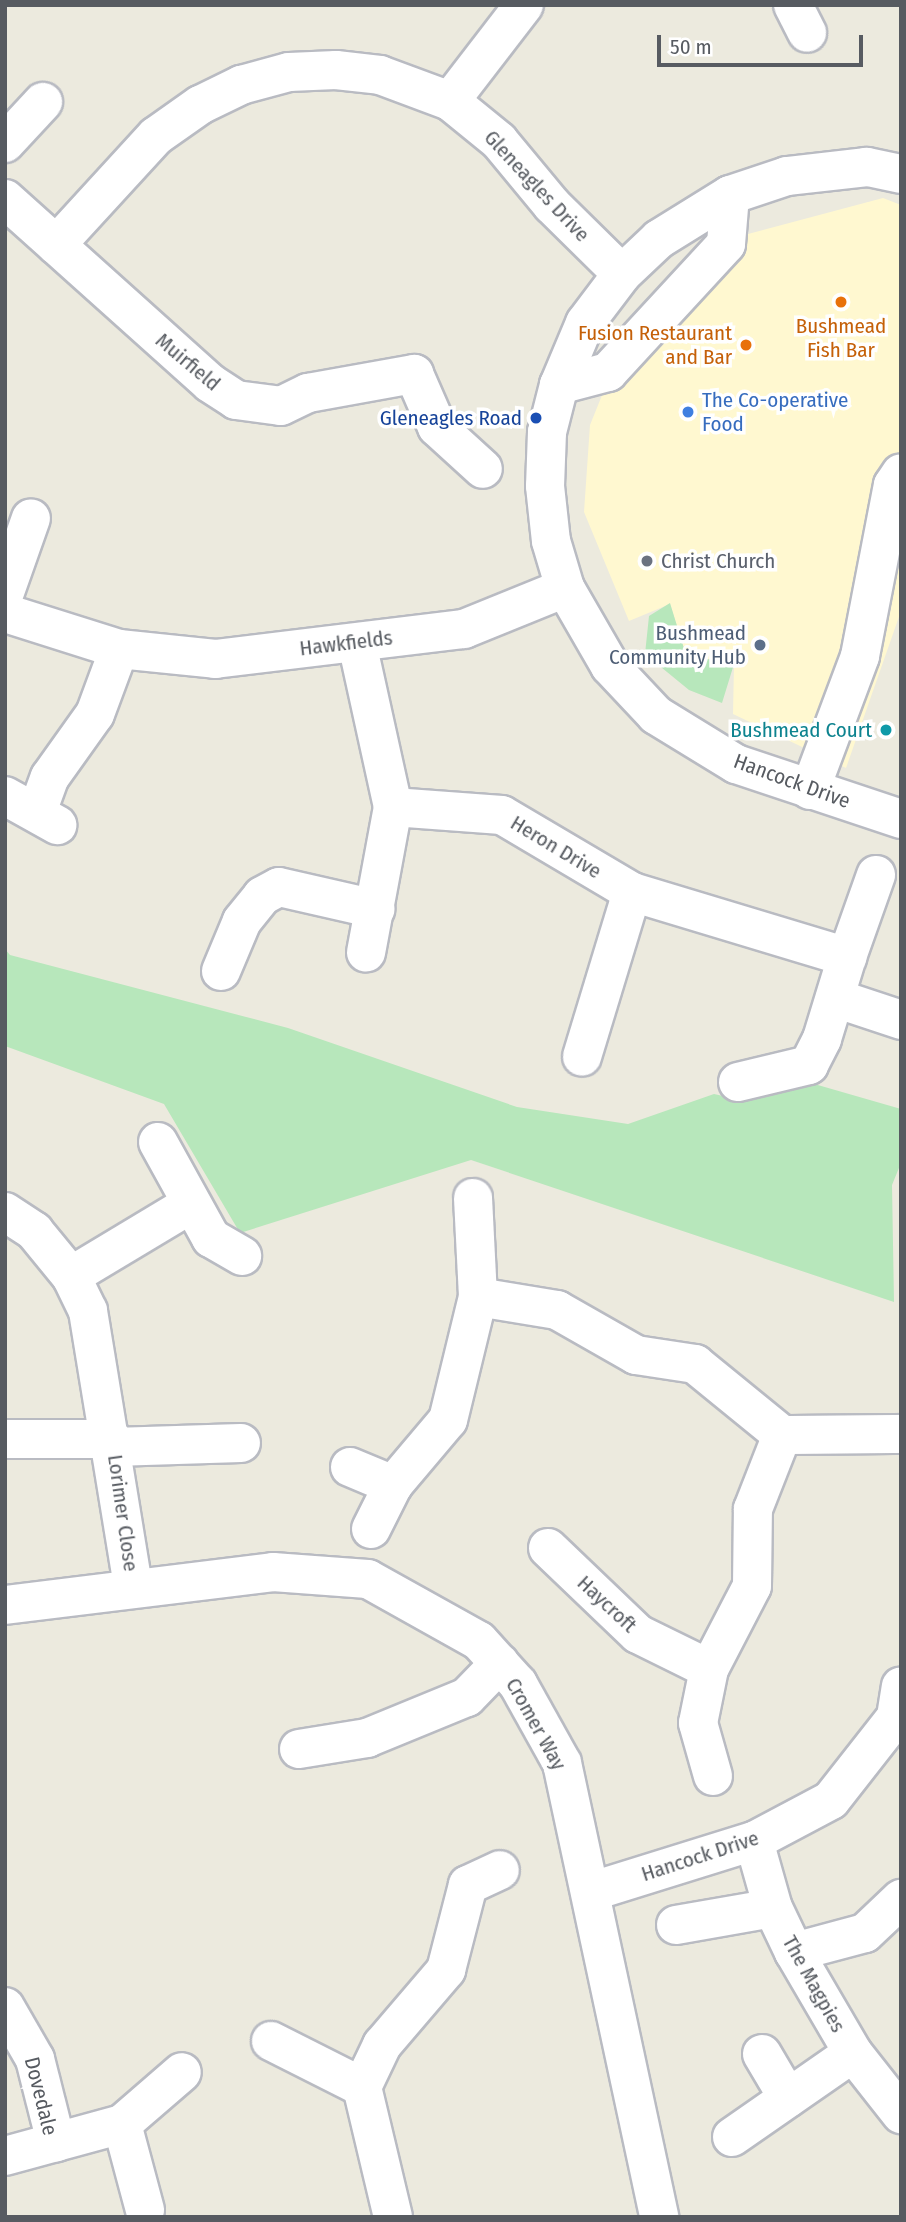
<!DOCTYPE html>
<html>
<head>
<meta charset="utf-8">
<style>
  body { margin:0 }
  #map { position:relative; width:906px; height:2222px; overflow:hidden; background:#eceade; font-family:"Fira Sans Condensed",sans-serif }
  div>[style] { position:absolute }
  .commercial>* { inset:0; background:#fff8d0 }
  .green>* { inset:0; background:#b7e7bb }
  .roads { filter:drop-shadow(2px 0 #b9bbc2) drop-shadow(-2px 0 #b9bbc2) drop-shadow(0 2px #b9bbc2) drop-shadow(0 -2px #b9bbc2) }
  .minor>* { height:38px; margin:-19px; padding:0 19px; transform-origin:19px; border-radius:19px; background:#fff }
  .dots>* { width:19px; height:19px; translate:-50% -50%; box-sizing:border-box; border:4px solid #fff; border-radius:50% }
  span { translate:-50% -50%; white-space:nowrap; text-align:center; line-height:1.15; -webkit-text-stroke:7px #fff; paint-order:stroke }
  .street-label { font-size:21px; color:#575b61 }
  .food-label { font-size:21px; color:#c56008 }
  .right { translate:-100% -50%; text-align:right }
  .shop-label { font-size:21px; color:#366cbe }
  .left { translate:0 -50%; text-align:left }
  .transit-label { font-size:21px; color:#164399 }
  .worship-label { font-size:21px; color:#5b616d }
  .service-label { font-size:21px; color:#4e5e75 }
  .culture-label { font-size:21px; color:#0d838f }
  .frame { position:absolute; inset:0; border:7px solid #575b61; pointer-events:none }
  .scale { position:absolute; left:657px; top:35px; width:206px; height:32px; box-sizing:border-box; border:4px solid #575b61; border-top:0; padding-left:9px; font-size:21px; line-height:24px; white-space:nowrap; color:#575b61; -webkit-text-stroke:5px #fff; paint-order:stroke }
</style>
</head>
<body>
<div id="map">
  <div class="commercial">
    <div style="clip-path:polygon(883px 198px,901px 205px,901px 611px,846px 768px,733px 714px,734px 664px,686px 655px,670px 604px,629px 621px,584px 512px,590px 425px,613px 368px,733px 238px)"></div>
  </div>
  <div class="green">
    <div style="clip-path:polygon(670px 603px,686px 655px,734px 664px,722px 703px,689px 690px,645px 654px,649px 616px)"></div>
    <div style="clip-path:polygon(5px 949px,10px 955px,288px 1028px,517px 1107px,628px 1124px,714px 1094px,741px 1100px,797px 1079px,901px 1109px,901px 1163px,892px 1185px,894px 1302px,471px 1160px,240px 1233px,164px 1104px,5px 1046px)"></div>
  </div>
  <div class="roads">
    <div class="minor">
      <div style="left:793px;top:5px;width:31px;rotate:63deg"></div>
      <div style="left:450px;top:101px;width:121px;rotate:-52.4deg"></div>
      <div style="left:5px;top:143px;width:56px;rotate:-47.2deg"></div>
      <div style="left:901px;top:174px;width:35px;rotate:-168deg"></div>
      <div style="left:867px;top:167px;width:81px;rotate:173.6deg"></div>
      <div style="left:787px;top:176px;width:60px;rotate:161.6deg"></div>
      <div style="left:730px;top:195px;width:84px;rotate:148.2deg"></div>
      <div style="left:659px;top:239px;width:51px;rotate:136.6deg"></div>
      <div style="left:622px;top:274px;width:61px;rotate:127.1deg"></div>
      <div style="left:585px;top:323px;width:67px;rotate:112.8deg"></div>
      <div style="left:559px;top:385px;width:49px;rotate:104.3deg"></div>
      <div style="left:547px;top:432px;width:54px;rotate:92.1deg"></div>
      <div style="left:545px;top:486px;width:55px;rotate:83.8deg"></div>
      <div style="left:551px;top:541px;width:49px;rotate:73.4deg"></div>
      <div style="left:565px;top:588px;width:90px;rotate:60deg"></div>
      <div style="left:610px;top:666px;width:67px;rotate:46.8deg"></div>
      <div style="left:656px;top:715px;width:94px;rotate:31.5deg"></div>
      <div style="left:736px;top:764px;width:174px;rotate:18.4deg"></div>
      <div style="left:5px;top:199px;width:275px;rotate:41.9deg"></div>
      <div style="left:210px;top:383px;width:31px;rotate:33deg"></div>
      <div style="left:236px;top:400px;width:45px;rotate:7.6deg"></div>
      <div style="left:281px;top:406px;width:30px;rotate:-26deg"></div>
      <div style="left:308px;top:393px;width:108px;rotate:-10.2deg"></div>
      <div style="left:414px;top:374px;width:58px;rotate:66.5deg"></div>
      <div style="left:437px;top:427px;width:62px;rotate:42.4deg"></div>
      <div style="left:56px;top:245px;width:148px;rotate:-47.5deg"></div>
      <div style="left:156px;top:136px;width:54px;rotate:-35.2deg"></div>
      <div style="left:200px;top:105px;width:46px;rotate:-26deg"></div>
      <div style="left:241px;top:85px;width:50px;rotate:-15.2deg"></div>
      <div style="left:289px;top:72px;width:47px;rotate:-2.4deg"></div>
      <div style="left:336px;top:70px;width:44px;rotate:6.5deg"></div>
      <div style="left:380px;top:75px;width:75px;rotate:20.4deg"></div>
      <div style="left:450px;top:101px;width:63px;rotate:39.2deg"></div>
      <div style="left:499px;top:141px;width:83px;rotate:50.4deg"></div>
      <div style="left:552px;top:205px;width:98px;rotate:44.6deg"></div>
      <div style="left:559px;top:385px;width:51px;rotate:-14.9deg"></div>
      <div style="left:608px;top:372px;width:174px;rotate:-47.3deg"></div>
      <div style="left:726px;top:244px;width:49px;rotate:-85.3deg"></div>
      <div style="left:5px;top:592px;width:78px;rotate:-70.6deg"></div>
      <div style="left:5px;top:613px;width:120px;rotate:17.5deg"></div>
      <div style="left:119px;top:649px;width:97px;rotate:5.9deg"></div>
      <div style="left:215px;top:659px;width:251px;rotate:-6.9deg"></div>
      <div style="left:464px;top:629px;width:109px;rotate:-22.1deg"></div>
      <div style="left:357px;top:643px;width:168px;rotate:77.6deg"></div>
      <div style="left:393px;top:807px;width:148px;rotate:100.5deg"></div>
      <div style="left:810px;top:790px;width:143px;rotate:-69.5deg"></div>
      <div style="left:860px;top:656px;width:174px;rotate:-79.1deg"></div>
      <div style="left:893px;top:485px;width:14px;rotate:-56deg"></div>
      <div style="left:5px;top:796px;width:60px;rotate:29.1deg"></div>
      <div style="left:393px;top:807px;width:109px;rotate:4.2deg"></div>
      <div style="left:502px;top:815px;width:151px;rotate:30.6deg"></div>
      <div style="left:632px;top:892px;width:172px;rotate:106.9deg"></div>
      <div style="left:37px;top:812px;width:37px;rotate:-70deg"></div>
      <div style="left:50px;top:777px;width:77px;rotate:-54.5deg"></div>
      <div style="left:95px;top:714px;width:69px;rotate:-69.7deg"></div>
      <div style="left:632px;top:892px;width:225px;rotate:16.8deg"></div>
      <div style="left:847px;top:957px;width:86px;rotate:107deg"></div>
      <div style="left:822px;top:1039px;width:29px;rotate:117deg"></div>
      <div style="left:809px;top:1065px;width:73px;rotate:166.5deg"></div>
      <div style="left:847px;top:957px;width:87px;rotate:-70.5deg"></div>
      <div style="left:221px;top:971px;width:54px;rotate:-67.2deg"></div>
      <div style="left:242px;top:921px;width:32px;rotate:-51deg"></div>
      <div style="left:262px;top:896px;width:19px;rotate:-28deg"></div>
      <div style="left:279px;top:887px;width:99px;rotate:12.8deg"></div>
      <div style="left:835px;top:998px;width:70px;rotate:18.4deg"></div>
      <div style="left:158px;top:1142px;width:110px;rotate:61.1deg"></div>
      <div style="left:211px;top:1238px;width:36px;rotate:30deg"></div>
      <div style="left:473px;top:1198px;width:99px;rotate:87.1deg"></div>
      <div style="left:5px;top:1212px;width:35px;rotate:33deg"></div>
      <div style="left:34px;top:1231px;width:58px;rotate:50.6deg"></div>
      <div style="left:71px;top:1276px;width:39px;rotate:64deg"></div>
      <div style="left:88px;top:1311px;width:280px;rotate:80.7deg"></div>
      <div style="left:71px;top:1276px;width:140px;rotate:-31deg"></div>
      <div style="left:5px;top:1439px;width:107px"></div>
      <div style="left:113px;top:1447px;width:128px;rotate:-1.8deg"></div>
      <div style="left:350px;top:1467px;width:47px;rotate:22.7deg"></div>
      <div style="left:371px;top:1529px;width:49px;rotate:-63.4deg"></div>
      <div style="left:393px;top:1485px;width:85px;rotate:-49.8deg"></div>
      <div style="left:448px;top:1420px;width:127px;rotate:-76.3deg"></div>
      <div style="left:478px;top:1297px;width:80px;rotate:9.3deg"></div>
      <div style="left:557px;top:1310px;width:91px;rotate:29.7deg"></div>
      <div style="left:636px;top:1355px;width:60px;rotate:8.7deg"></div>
      <div style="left:695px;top:1364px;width:112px;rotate:39.2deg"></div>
      <div style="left:782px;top:1435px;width:119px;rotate:-0.5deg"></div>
      <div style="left:548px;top:1548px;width:124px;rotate:43.7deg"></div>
      <div style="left:638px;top:1634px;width:79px;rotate:26.2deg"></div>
      <div style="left:709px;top:1669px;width:93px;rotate:-62.6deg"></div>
      <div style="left:752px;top:1586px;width:77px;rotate:-89.3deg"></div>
      <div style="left:753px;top:1509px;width:79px;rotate:-68.6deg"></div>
      <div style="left:5px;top:1605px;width:270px;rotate:-7deg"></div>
      <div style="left:273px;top:1572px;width:95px;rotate:4.2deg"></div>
      <div style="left:368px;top:1579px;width:127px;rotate:29.2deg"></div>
      <div style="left:479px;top:1641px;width:58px;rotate:47.8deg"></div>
      <div style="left:518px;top:1684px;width:90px;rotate:60.9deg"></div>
      <div style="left:562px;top:1763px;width:464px;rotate:77.9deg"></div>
      <div style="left:709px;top:1669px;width:55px;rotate:101.5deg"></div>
      <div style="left:698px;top:1723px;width:55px;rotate:74.2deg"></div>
      <div style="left:299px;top:1749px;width:69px;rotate:-9.2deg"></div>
      <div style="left:367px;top:1738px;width:108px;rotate:-22.3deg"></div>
      <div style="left:467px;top:1697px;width:47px;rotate:-45.9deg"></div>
      <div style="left:754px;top:1841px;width:70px;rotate:74.2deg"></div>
      <div style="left:773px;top:1908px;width:49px;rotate:64.5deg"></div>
      <div style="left:794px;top:1952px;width:117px;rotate:59.7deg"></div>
      <div style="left:853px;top:2053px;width:78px;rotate:51.8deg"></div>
      <div style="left:593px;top:1891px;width:169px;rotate:-17.3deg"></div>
      <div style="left:754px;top:1841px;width:87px;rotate:-28deg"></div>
      <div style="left:831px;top:1800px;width:105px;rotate:-51.9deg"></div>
      <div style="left:896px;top:1717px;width:31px;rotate:-81deg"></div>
      <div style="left:676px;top:1925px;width:98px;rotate:-9.9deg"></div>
      <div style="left:794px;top:1952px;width:73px;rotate:-15deg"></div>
      <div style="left:865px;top:1933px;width:50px;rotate:-43.4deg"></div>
      <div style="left:5px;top:2007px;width:60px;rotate:60deg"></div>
      <div style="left:35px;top:2059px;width:86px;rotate:75.8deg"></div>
      <div style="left:271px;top:2041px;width:102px;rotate:26.8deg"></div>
      <div style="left:762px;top:2054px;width:51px;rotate:59.4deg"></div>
      <div style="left:732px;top:2137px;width:147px;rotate:-34.8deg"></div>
      <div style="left:5px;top:2156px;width:121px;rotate:-15.3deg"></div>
      <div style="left:145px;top:2210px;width:89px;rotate:-105deg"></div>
      <div style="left:122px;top:2124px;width:79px;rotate:-40.9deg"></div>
      <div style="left:393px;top:2217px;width:134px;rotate:-103.4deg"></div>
      <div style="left:362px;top:2087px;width:47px;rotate:-64.5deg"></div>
      <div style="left:382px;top:2045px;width:99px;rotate:-49.5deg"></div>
      <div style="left:446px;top:1970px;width:88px;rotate:-75.5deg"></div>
      <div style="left:468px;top:1885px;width:35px;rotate:-25deg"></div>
    </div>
  </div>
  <div class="dots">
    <div style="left:841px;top:302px;background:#e8710a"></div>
    <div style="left:746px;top:345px;background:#e8710a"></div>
    <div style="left:688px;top:412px;background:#3f7fe0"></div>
    <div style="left:536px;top:418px;background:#1a4fb4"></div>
    <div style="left:647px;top:561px;background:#6b7280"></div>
    <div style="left:760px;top:645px;background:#5c6f8a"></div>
    <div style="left:886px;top:730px;background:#0f9aa8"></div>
  </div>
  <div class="street-label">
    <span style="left:537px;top:186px;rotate:47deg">Gleneagles Drive</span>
    <span style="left:188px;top:362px;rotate:40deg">Muirfield</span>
    <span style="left:346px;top:643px;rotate:-7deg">Hawkfields</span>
    <span style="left:792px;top:781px;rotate:20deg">Hancock Drive</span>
    <span style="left:556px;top:847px;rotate:31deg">Heron Drive</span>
    <span style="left:123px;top:1513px;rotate:82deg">Lorimer Close</span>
    <span style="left:607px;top:1604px;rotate:43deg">Haycroft</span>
    <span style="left:536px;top:1724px;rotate:61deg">Cromer Way</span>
    <span style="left:700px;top:1856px;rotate:-18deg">Hancock Drive</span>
    <span style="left:814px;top:1984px;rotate:61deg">The Magpies</span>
    <span style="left:41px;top:2096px;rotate:76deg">Dovedale</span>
  </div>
  <div class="food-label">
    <span style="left:841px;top:338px">Bushmead<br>Fish Bar</span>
    <span class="right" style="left:732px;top:345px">Fusion Restaurant<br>and Bar</span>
  </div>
  <div class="shop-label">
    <span class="left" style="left:702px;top:412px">The Co-operative<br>Food</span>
  </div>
  <div class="transit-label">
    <span class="right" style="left:522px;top:418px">Gleneagles Road</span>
  </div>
  <div class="worship-label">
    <span class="left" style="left:661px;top:561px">Christ Church</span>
  </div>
  <div class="service-label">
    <span class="right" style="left:746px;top:645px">Bushmead<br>Community Hub</span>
  </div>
  <div class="culture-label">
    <span class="right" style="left:872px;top:730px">Bushmead Court</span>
  </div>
  <div class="frame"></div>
  <div class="scale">50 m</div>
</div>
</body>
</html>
